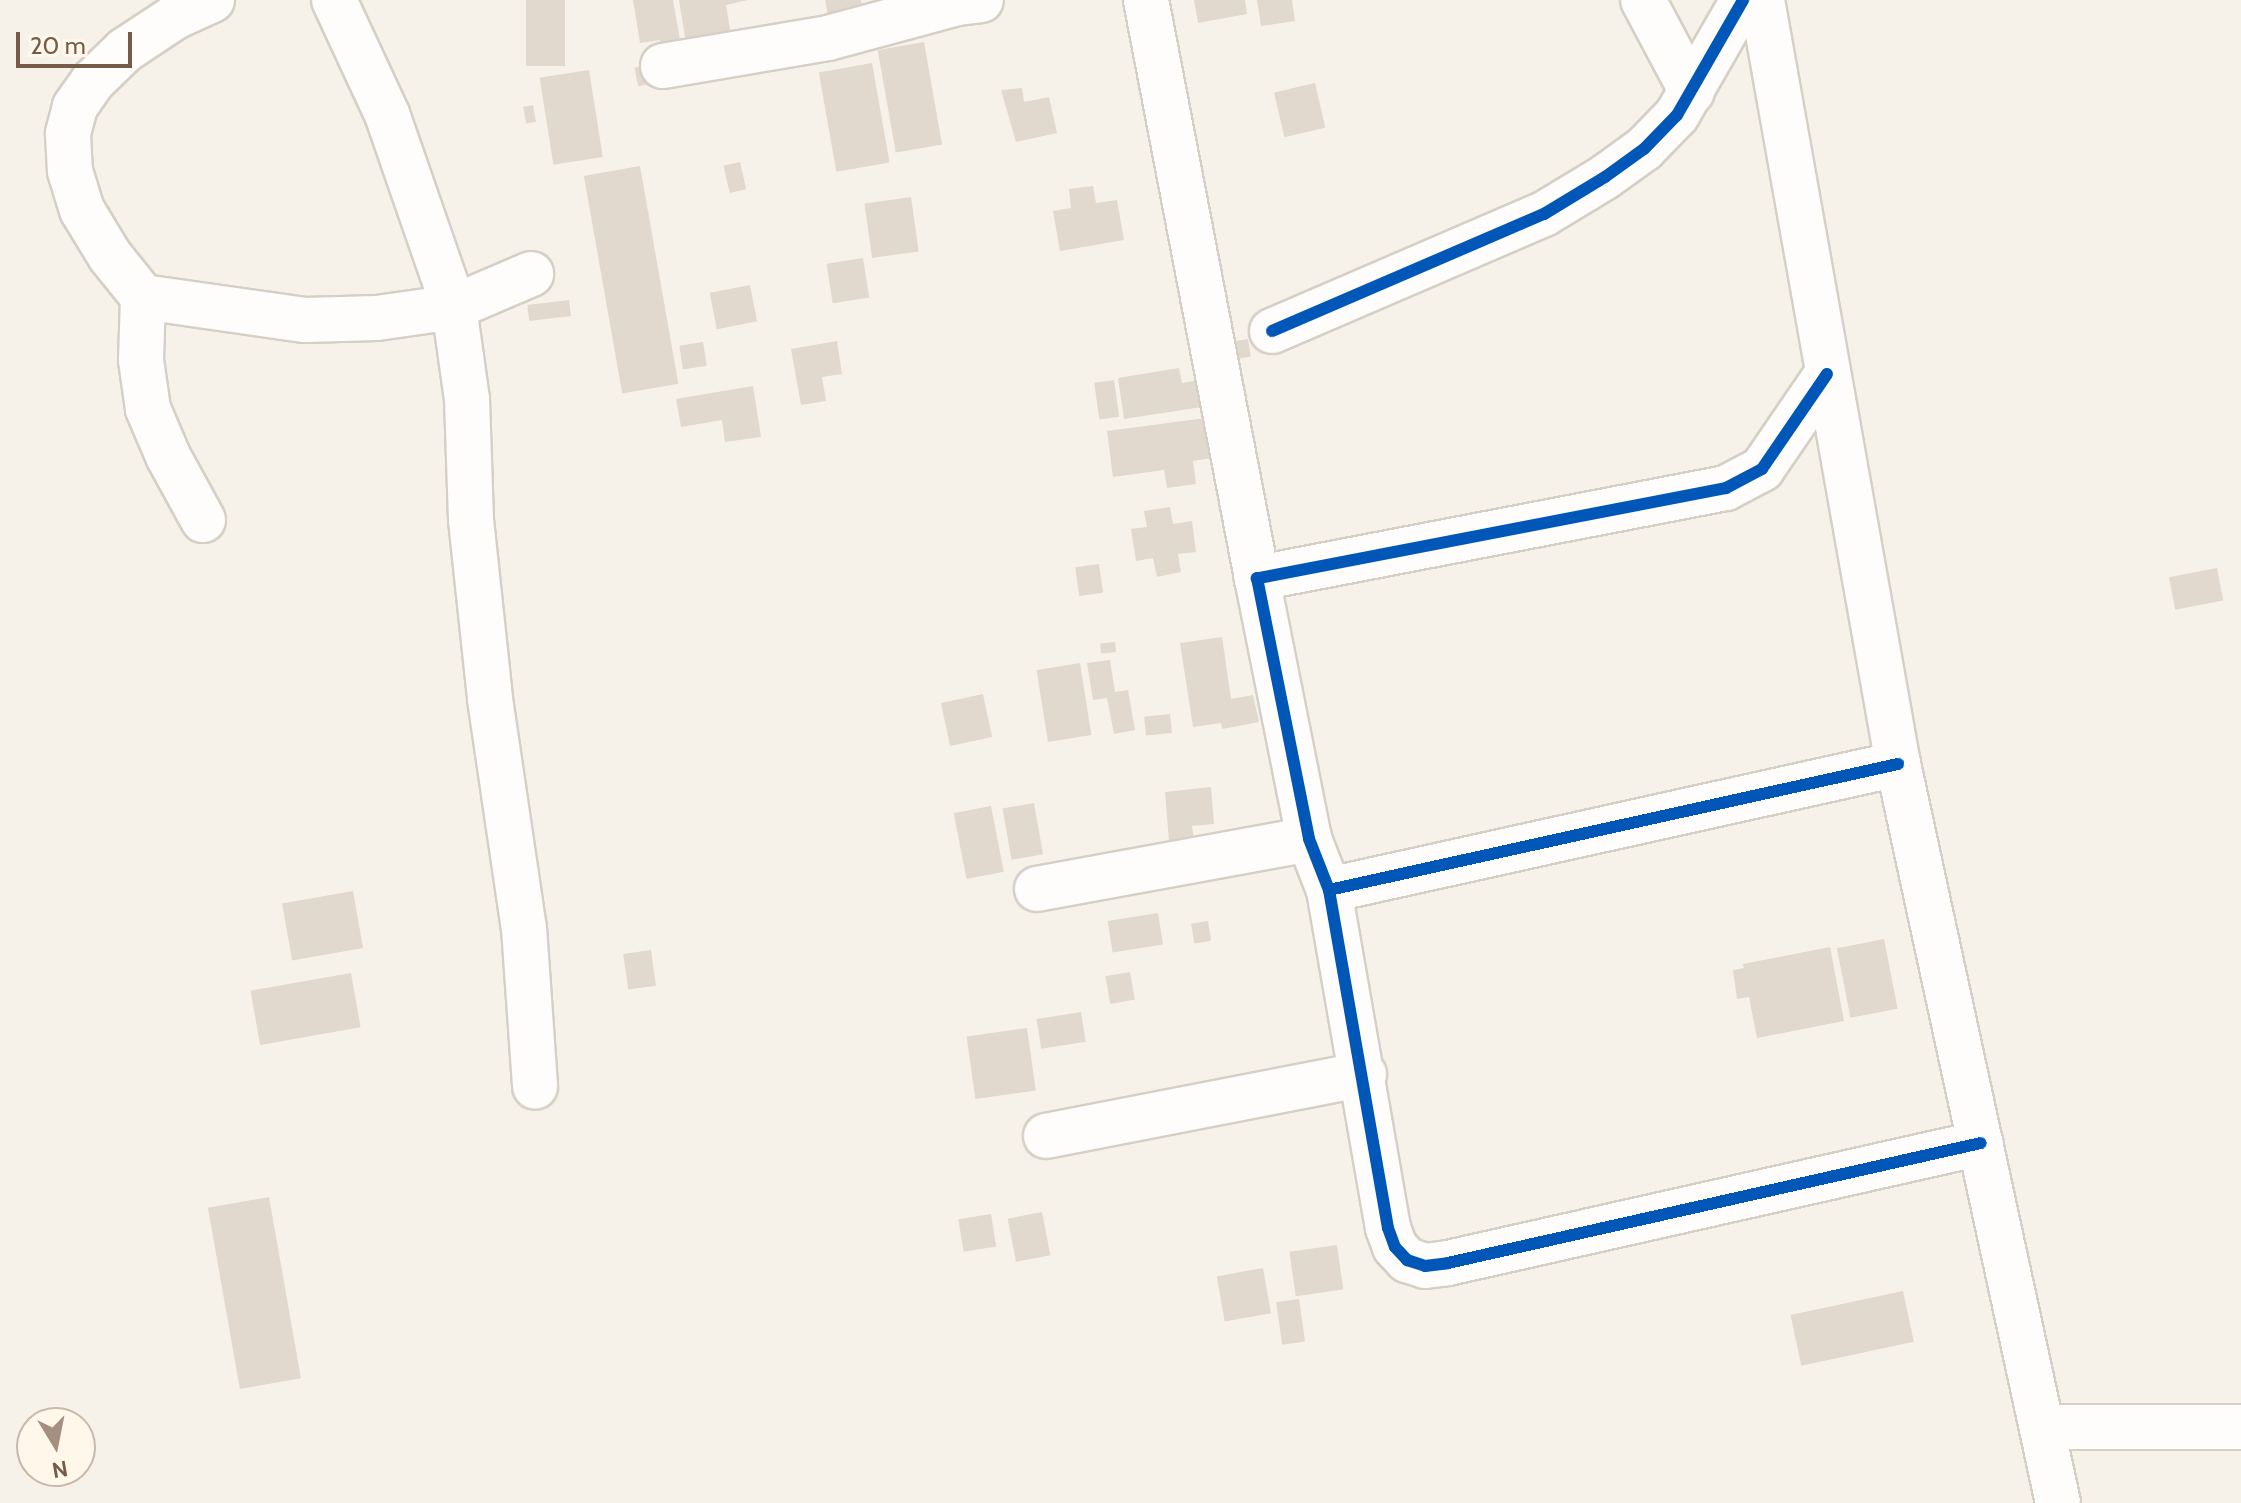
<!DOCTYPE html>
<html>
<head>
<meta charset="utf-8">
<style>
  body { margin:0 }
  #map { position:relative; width:2241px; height:1503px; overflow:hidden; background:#f7f2e9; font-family:Cabin,sans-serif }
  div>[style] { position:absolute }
  .building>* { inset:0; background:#e1d8ce; transform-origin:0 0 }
  .roads { filter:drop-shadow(2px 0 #d6cfc6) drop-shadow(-2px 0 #d6cfc6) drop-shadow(0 2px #d6cfc6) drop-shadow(0 -2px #d6cfc6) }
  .minor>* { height:44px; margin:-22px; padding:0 22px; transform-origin:22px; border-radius:22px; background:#fefdfc }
  .cycleway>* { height:12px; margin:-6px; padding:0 6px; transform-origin:6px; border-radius:6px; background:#0057b8 }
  span { translate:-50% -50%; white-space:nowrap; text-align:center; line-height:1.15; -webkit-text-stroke:6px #fff8ea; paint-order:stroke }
  .north { position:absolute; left:16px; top:1407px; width:80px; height:80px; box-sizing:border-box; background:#fff8ea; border:2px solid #c8b9aa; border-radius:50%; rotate:170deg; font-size:22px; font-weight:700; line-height:32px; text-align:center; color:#765b49 }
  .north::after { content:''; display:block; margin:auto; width:28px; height:36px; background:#a39081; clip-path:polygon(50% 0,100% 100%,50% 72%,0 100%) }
  .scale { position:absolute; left:16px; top:32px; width:116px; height:36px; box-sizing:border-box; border:4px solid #765b49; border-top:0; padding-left:10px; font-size:24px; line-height:28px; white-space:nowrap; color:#765b49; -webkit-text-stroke:6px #fff8ea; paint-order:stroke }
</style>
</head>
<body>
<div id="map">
  <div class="building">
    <div style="left:526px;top:0;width:39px;height:66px"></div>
    <div style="clip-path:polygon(633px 0,673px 0,683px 57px,663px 60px,660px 40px,640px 43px)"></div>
    <div style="clip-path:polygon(679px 0,748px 0,726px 5px,733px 47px,688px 55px)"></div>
    <div style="clip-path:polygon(825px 0,861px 0,864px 19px,830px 25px)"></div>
    <div style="clip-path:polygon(1194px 0,1245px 0,1247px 14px,1198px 23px)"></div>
    <div style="clip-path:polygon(1257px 0,1292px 0,1295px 21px,1261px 26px)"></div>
    <div style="left:924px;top:42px;width:104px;height:47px;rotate:80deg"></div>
    <div style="left:872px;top:63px;width:101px;height:54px;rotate:80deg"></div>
    <div style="left:647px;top:65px;width:19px;height:13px;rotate:78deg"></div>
    <div style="left:589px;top:70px;width:88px;height:50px;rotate:81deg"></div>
    <div style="left:1315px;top:83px;width:46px;height:42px;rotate:77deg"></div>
    <div style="clip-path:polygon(1022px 88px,1024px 102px,1049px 97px,1057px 133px,1016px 142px,1001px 90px)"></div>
    <div style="left:533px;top:105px;width:17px;height:10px;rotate:80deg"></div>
    <div style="left:740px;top:162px;width:28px;height:17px;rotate:77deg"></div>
    <div style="left:640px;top:166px;width:221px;height:57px;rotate:80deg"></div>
    <div style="clip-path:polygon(1093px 186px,1096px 203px,1117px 200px,1124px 240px,1060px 251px,1053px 211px,1071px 208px,1069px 189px)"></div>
    <div style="left:911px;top:197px;width:55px;height:47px;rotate:82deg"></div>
    <div style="left:863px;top:258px;width:40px;height:37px;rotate:81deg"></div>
    <div style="left:750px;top:285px;width:37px;height:41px;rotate:79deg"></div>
    <div style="left:569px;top:300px;width:16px;height:42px;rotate:83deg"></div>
    <div style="left:1248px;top:339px;width:18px;height:18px;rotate:81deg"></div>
    <div style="clip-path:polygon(837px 341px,842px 374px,822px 377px,826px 401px,801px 405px,791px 349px)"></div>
    <div style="left:703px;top:342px;width:24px;height:24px;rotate:81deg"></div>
    <div style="clip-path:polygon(1179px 368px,1182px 383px,1204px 379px,1208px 406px,1124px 419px,1118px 378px)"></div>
    <div style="left:1114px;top:380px;width:37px;height:20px;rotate:82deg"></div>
    <div style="clip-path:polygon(753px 386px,761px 437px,725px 442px,722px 420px,681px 427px,676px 399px)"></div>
    <div style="clip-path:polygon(1206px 418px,1212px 458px,1193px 461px,1196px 484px,1167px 488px,1164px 470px,1113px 477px,1107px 431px)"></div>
    <div style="clip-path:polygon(1170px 507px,1173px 524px,1192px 521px,1196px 552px,1178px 554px,1181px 572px,1157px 577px,1153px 558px,1136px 561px,1131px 529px,1147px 527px,1144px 511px)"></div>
    <div style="left:1099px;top:564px;width:29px;height:24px;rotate:82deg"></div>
    <div style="left:2217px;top:568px;width:33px;height:49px;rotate:79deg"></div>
    <div style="clip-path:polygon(1222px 637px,1231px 699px,1253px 695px,1259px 722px,1222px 729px,1221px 723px,1193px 727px,1180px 643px)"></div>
    <div style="left:1115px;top:642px;width:10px;height:15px;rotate:84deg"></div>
    <div style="clip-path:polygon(1110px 660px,1115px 692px,1128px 690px,1135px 730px,1114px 734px,1107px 698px,1093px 700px,1087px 663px)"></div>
    <div style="left:1080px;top:663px;width:73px;height:44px;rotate:81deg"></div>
    <div style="left:983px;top:694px;width:44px;height:43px;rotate:78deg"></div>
    <div style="left:1170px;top:714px;width:19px;height:26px;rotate:84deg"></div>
    <div style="clip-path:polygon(1211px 787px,1214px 824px,1192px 826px,1194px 840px,1169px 841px,1165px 792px)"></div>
    <div style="left:1034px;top:803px;width:52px;height:32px;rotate:80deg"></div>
    <div style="left:991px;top:806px;width:67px;height:38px;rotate:79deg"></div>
    <div style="left:353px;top:891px;width:58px;height:72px;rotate:80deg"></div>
    <div style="left:1158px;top:913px;width:32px;height:51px;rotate:81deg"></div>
    <div style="left:1208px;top:921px;width:20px;height:17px;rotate:81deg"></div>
    <div style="left:1884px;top:939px;width:71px;height:48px;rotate:79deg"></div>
    <div style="clip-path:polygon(1830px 947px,1844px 1021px,1757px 1038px,1749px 997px,1737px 999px,1733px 970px,1744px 968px,1743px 964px)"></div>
    <div style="left:651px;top:950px;width:36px;height:28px;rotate:82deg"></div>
    <div style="left:1130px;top:972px;width:28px;height:25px;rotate:80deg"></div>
    <div style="left:351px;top:973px;width:55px;height:102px;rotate:80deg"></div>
    <div style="left:1081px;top:1012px;width:30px;height:45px;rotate:81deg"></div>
    <div style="left:1027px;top:1028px;width:63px;height:61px;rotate:82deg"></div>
    <div style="left:269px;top:1197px;width:184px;height:62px;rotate:80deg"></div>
    <div style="left:1042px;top:1212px;width:44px;height:35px;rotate:79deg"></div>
    <div style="left:991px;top:1214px;width:33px;height:33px;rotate:81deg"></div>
    <div style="left:1337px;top:1245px;width:45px;height:48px;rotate:82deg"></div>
    <div style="left:1263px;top:1268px;width:46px;height:47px;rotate:80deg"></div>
    <div style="left:1903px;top:1291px;width:52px;height:115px;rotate:78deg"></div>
    <div style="left:1299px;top:1299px;width:43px;height:23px;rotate:82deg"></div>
  </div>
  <div class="roads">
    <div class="minor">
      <div style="left:212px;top:0;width:41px;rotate:155.3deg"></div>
      <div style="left:175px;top:17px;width:60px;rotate:146.6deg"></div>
      <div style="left:125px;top:50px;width:45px;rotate:135.9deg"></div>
      <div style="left:93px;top:81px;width:32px;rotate:125deg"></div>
      <div style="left:75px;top:107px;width:28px;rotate:105deg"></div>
      <div style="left:68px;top:134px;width:37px;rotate:87deg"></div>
      <div style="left:70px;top:171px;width:41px;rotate:72.9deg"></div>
      <div style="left:82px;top:210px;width:54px;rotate:58.7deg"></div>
      <div style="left:110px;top:256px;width:53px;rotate:51.2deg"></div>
      <div style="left:143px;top:297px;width:164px;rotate:8.1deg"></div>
      <div style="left:305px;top:320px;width:72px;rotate:-1.6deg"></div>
      <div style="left:377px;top:318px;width:78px;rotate:-8.1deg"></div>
      <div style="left:454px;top:307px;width:84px;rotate:-23.2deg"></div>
      <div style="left:334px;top:0;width:126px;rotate:65.1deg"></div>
      <div style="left:387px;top:114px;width:204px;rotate:70.9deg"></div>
      <div style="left:454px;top:307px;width:93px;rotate:82deg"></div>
      <div style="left:467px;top:399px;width:121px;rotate:88.1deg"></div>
      <div style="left:471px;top:520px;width:180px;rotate:83.9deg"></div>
      <div style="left:490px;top:699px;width:232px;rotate:81.6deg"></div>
      <div style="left:524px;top:928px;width:159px;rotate:86deg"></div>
      <div style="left:1146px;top:0;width:589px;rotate:79.13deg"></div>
      <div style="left:1643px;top:0;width:104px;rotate:62deg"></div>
      <div style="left:1762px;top:0;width:776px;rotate:79.91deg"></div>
      <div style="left:1898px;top:764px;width:756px;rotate:77.78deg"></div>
      <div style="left:663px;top:66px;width:167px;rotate:-9.6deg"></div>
      <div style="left:828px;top:38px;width:135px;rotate:-15.1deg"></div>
      <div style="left:958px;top:3px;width:23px;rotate:-7deg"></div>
      <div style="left:143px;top:297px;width:63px;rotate:91.8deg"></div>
      <div style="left:141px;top:360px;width:49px;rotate:81.9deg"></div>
      <div style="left:148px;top:409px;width:51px;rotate:66.9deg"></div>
      <div style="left:168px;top:456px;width:73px;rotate:61.3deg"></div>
      <div style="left:1272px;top:331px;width:296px;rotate:-23.3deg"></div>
      <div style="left:1544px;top:214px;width:71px;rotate:-31.2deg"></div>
      <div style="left:1605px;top:177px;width:48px;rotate:-35.7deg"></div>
      <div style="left:1644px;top:149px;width:47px;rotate:-45.9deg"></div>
      <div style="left:1677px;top:115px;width:133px;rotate:-60.1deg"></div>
      <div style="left:1827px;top:374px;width:115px;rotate:124.4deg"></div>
      <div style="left:1762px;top:469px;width:41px;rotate:152.2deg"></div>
      <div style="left:1726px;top:488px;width:478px;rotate:169.1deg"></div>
      <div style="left:1257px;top:578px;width:266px;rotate:78.7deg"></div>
      <div style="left:1309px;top:839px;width:55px;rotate:68.6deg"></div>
      <div style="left:1329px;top:890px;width:343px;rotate:80.1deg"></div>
      <div style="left:1388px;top:1228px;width:20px;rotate:70deg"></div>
      <div style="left:1395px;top:1247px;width:18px;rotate:47deg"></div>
      <div style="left:1407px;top:1260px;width:19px;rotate:18deg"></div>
      <div style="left:1425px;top:1266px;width:23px;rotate:-7deg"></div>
      <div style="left:1448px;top:1263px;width:546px;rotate:-12.69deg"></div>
      <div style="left:1037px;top:889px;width:277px;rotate:-10.4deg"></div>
      <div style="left:1329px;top:890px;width:583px;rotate:-12.49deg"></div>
      <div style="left:1046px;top:1136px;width:324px;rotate:-11deg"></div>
      <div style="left:2043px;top:1427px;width:198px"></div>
    </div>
  </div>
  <div class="cycleway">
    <div style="left:1272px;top:331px;width:296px;rotate:-23.3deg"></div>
    <div style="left:1544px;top:214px;width:71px;rotate:-31.2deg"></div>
    <div style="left:1605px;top:177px;width:48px;rotate:-35.7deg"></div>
    <div style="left:1644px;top:149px;width:47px;rotate:-45.9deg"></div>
    <div style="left:1677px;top:115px;width:133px;rotate:-60.1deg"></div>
    <div style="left:1827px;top:374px;width:115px;rotate:124.4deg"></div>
    <div style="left:1762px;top:469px;width:41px;rotate:152.2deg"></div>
    <div style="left:1726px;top:488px;width:478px;rotate:169.1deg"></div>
    <div style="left:1257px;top:578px;width:266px;rotate:78.7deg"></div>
    <div style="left:1309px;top:839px;width:55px;rotate:68.6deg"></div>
    <div style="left:1329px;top:890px;width:343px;rotate:80.1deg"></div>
    <div style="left:1388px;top:1228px;width:20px;rotate:70deg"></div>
    <div style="left:1395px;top:1247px;width:18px;rotate:47deg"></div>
    <div style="left:1407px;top:1260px;width:19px;rotate:18deg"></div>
    <div style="left:1425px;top:1266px;width:23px;rotate:-7deg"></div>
    <div style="left:1448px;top:1263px;width:546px;rotate:-12.69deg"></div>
    <div style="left:1329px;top:890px;width:583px;rotate:-12.49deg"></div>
  </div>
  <div class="north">N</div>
  <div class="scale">20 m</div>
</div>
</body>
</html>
